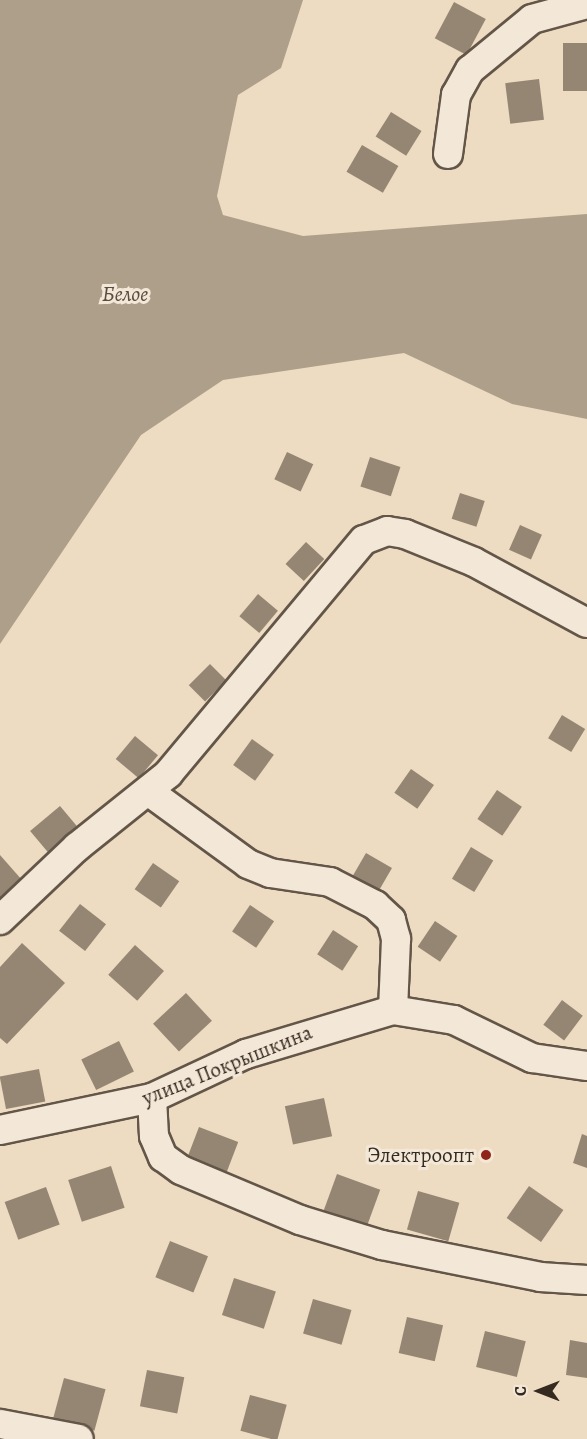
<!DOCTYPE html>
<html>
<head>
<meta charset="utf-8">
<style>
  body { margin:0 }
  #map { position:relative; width:587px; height:1439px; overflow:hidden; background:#eddbc2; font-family:Alegreya,serif }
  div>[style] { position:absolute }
  .water>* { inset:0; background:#ae9f8b }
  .building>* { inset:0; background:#958674; transform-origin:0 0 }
  .roads { filter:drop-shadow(2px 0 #635648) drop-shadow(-2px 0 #635648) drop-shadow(0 2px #635648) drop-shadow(0 -2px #635648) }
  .minor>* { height:28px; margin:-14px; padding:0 14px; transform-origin:14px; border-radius:14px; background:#f3e8d7 }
  .dots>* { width:16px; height:16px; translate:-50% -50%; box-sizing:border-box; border:3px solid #f3e8d7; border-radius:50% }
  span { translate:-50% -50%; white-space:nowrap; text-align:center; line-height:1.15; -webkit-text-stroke:6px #f3e8d7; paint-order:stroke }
  .street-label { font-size:21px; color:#352a20 }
  .poi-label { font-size:21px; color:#352a20 }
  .right { translate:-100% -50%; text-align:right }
  .water-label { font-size:22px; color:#594d40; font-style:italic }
  .north { position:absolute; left:509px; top:1361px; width:60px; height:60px; -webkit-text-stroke:4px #f3e8d7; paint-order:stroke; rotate:270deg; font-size:16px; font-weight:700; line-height:24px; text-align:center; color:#352a20 }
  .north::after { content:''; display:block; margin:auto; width:21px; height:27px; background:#352a20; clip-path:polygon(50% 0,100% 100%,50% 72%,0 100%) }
</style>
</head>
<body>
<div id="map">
  <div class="water">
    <div style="clip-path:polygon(0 0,303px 0,281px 68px,238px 95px,217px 196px,223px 215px,303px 236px,587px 214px,587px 419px,512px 404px,404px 353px,223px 380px,141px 435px,0 644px)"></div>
  </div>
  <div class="building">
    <div style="left:454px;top:2px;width:36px;height:41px;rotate:28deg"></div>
    <div style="left:563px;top:43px;width:24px;height:48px"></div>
    <div style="left:539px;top:79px;width:41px;height:34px;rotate:83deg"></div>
    <div style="left:391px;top:112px;width:36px;height:29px;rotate:32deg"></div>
    <div style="left:362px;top:145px;width:42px;height:31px;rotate:30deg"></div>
    <div style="left:287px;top:452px;width:29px;height:30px;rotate:25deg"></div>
    <div style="left:370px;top:457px;width:32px;height:31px;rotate:18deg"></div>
    <div style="left:460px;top:493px;width:26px;height:27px;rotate:18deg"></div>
    <div style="left:520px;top:525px;width:24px;height:27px;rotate:24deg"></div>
    <div style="left:306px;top:542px;width:25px;height:30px;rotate:43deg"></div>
    <div style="left:258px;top:594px;width:26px;height:29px;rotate:40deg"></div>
    <div style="left:210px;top:664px;width:23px;height:30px;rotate:45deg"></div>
    <div style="left:562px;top:715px;width:27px;height:27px;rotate:31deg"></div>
    <div style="left:135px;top:736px;width:30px;height:30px;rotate:40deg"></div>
    <div style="left:252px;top:739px;width:27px;height:32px;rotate:36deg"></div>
    <div style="left:411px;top:769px;width:28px;height:29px;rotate:35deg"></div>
    <div style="left:497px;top:790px;width:30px;height:35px;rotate:34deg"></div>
    <div style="left:60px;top:806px;width:33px;height:39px;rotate:50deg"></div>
    <div style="left:471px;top:847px;width:26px;height:37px;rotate:31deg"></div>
    <div style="left:366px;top:853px;width:30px;height:29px;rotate:30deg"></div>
    <div style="clip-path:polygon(0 855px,22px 880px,0 898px)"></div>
    <div style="left:153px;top:863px;width:32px;height:32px;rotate:35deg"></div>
    <div style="left:80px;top:904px;width:33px;height:34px;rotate:38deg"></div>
    <div style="left:250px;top:905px;width:29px;height:32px;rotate:34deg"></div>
    <div style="left:435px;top:921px;width:27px;height:31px;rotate:34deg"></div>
    <div style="left:333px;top:930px;width:30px;height:29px;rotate:33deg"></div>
    <div style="clip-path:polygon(22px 943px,65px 983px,7px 1044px,0 1038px,0 967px)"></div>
    <div style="left:135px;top:945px;width:39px;height:40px;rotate:42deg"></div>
    <div style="left:186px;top:993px;width:38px;height:45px;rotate:47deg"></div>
    <div style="left:562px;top:1000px;width:26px;height:31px;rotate:37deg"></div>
    <div style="left:119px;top:1041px;width:34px;height:42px;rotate:64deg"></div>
    <div style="left:39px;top:1069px;width:33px;height:40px;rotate:79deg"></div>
    <div style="left:324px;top:1098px;width:39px;height:40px;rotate:78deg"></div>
    <div style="left:199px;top:1127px;width:42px;height:35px;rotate:21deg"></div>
    <div style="clip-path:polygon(582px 1134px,587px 1136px,587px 1168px,573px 1163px)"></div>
    <div style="left:111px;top:1166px;width:44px;height:45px;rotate:72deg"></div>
    <div style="left:337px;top:1174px;width:46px;height:40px;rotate:20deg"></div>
    <div style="left:529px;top:1186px;width:42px;height:39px;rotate:35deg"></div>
    <div style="left:46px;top:1187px;width:40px;height:44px;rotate:70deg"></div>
    <div style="left:418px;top:1191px;width:43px;height:40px;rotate:16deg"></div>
    <div style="left:170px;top:1241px;width:41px;height:39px;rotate:22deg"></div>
    <div style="left:234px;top:1278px;width:44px;height:39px;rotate:18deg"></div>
    <div style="left:313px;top:1299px;width:40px;height:36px;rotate:16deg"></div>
    <div style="left:407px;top:1317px;width:37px;height:37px;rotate:13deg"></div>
    <div style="left:485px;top:1331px;width:42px;height:37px;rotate:14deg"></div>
    <div style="clip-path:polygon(570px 1340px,587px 1343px,587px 1378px,566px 1375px)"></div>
    <div style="left:147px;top:1370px;width:38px;height:37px;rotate:11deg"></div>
    <div style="left:64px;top:1378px;width:43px;height:43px;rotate:15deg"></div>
    <div style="left:250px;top:1395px;width:38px;height:37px;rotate:15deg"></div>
  </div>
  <div class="roads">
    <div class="minor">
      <div style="left:448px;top:154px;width:60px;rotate:-82.3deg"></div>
      <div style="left:456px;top:95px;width:29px;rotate:-61deg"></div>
      <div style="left:470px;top:70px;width:80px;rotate:-39.4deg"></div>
      <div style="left:532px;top:19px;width:57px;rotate:-15.3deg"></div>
      <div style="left:148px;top:791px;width:124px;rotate:36.1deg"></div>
      <div style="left:248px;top:864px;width:24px;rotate:22deg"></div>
      <div style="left:270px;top:873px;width:61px;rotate:8.5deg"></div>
      <div style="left:330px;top:882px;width:51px;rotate:27.1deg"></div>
      <div style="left:375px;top:905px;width:22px;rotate:43deg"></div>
      <div style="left:391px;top:920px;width:20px;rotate:75deg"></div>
      <div style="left:396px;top:939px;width:71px;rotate:92.4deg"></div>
      <div style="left:0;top:920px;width:106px;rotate:-43.5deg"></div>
      <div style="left:77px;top:847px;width:117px;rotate:-38.7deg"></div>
      <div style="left:168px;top:774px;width:305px;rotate:-50.1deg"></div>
      <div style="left:364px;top:540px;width:25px;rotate:-21deg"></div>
      <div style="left:387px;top:531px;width:18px;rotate:9deg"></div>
      <div style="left:405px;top:534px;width:74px;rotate:22.1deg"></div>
      <div style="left:474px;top:562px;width:128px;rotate:28.4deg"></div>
      <div style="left:152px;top:1098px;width:38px;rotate:87deg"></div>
      <div style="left:154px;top:1136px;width:23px;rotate:67deg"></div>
      <div style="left:163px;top:1157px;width:22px;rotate:36deg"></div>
      <div style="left:181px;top:1170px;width:129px;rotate:22.8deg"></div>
      <div style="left:300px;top:1220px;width:86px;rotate:17deg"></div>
      <div style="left:382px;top:1245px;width:161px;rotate:11.4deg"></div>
      <div style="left:540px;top:1277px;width:47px;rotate:3.7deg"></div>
      <div style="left:0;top:1130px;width:155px;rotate:-11.9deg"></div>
      <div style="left:152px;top:1098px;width:104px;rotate:-25.1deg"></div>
      <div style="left:246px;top:1054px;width:153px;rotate:-16.7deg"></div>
      <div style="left:393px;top:1010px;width:62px;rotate:9.3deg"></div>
      <div style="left:454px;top:1020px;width:87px;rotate:26deg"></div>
      <div style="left:532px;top:1058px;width:56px;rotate:8.3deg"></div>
      <div style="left:0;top:1424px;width:80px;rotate:10.8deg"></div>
    </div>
  </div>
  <div class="dots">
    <div style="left:486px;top:1155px;background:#8f2418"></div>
  </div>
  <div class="street-label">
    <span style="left:227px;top:1065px;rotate:-22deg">улица Покрышкина</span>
  </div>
  <div class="poi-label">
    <span class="right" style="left:474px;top:1155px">Электроопт</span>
  </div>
  <div class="water-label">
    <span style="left:125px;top:295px">Белое</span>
  </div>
  <div class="north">С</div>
</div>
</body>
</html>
